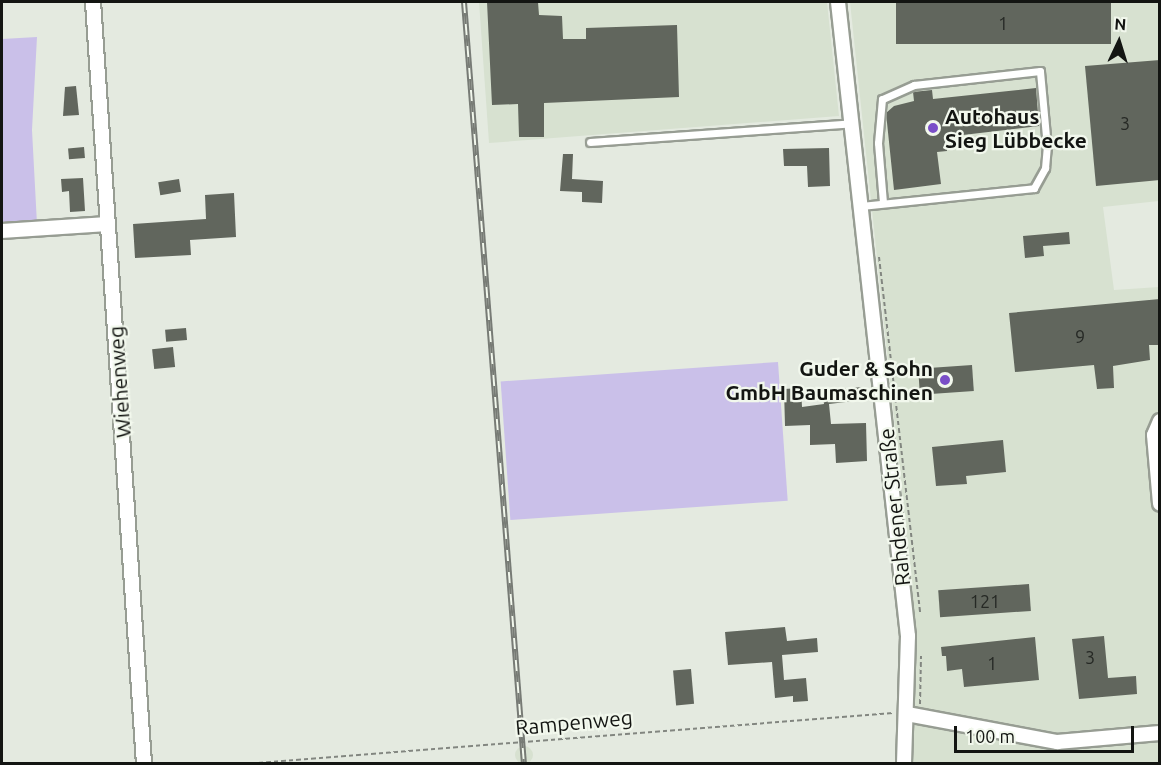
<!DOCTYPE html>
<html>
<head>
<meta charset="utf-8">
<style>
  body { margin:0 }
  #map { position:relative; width:1161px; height:765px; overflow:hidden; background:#e4eae0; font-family:Ubuntu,sans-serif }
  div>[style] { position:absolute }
  .built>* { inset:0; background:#d7e1d0 }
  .round { border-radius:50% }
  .green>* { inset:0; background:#cac0e9; transform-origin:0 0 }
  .building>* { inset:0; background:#61665d; transform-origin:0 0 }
  .path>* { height:2px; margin-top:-1px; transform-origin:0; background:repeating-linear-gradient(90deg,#828680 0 4.5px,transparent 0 7.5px) }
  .roads { filter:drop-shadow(2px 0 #979d93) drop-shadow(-2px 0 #979d93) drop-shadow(0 2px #979d93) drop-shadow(0 -2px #979d93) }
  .lane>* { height:7px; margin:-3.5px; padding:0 3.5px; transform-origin:3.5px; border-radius:3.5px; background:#fff }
  .street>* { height:14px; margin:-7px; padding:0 7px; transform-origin:7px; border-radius:7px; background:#fff }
  .rail>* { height:6px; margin-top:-3px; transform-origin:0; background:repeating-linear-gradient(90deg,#f2f8ed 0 11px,#777b75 0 22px); box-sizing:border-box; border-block:2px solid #777b75 }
  .dots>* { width:16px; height:16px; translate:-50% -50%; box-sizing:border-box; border:3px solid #f2f8ed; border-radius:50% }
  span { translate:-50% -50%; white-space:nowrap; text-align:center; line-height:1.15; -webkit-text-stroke:4.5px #f2f8ed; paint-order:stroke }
  .number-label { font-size:18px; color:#262925 }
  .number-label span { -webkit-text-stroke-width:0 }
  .poi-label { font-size:21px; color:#131512; font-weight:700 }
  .left { translate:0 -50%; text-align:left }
  .right { translate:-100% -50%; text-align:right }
  .street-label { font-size:21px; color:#131512 }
  .frame { position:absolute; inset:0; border:3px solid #131512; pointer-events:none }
  .north { position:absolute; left:1089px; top:12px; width:60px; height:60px; -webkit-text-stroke:4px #f2f8ed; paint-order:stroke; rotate:4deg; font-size:16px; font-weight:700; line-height:24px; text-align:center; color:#131512 }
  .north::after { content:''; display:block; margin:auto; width:21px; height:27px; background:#131512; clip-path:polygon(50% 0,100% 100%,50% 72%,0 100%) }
  .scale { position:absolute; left:954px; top:726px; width:180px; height:27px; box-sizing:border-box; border:3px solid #131512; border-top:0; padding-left:8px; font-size:18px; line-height:21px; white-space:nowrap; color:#131512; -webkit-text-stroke:4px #f2f8ed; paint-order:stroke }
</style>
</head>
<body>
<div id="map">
  <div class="built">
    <div style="clip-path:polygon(479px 2px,827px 2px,839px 116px,489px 143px)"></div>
    <div style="clip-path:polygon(850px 2px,1159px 2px,1159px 201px,1103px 207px,1114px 290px,1159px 287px,1159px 763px,913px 763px,917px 635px)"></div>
    <div class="round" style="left:515px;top:746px;width:18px;height:18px"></div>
  </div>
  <div class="green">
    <div style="clip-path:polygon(37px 37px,32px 130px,37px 224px,2px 226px,2px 39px)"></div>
    <div style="left:778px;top:362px;width:139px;height:278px;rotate:86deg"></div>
  </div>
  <div class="building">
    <div style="clip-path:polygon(487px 2px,538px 2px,539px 15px,562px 16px,563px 39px,586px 39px,586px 28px,677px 25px,679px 97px,544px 103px,544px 137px,519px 137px,518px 104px,492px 105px)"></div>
    <div style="left:896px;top:2px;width:215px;height:42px"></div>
    <div style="clip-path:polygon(1160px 60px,1160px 180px,1096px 186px,1085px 66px)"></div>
    <div style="clip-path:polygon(76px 86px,79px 115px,63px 116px,65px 87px)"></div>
    <div style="clip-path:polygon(1036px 88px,1039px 126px,946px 137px,947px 151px,937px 152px,941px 184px,894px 190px,886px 113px,894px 106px,914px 101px,913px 92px,932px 90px,933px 99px)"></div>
    <div style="left:84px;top:147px;width:11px;height:16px;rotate:85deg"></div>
    <div style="clip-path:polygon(829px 148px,830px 186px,808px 187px,807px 166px,784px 166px,783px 149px)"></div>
    <div style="clip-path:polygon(563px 154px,573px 154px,572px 179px,603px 181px,602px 203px,582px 202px,582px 192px,560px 191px)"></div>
    <div style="clip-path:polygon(83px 178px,85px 211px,70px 212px,69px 191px,62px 192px,61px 179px)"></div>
    <div style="left:179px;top:179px;width:13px;height:21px;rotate:81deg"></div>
    <div style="clip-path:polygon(234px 193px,236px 237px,190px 240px,191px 255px,135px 258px,133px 224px,206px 219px,205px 195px)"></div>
    <div style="clip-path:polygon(1069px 232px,1070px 244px,1043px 246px,1044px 256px,1025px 258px,1023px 236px)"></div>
    <div style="clip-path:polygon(1160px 299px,1160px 345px,1149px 345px,1150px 360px,1113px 366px,1114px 388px,1097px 389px,1094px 365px,1015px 372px,1009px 313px)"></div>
    <div style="left:186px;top:328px;width:12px;height:21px;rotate:85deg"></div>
    <div style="left:173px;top:347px;width:20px;height:21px;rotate:84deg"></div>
    <div style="left:972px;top:365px;width:26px;height:54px;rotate:86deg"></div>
    <div style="clip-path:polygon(862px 387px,863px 400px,829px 404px,831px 424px,866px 423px,867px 461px,836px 463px,835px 444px,810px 445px,810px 425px,785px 426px,784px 389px,801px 388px,802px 407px,824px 404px,822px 391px)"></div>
    <div style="clip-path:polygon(1003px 440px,1006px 472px,966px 476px,967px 484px,936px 486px,932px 447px)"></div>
    <div style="left:1029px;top:584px;width:27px;height:91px;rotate:86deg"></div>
    <div style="clip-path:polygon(785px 627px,787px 641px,817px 638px,818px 652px,782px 655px,784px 680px,806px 678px,808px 701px,793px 702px,793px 696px,775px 698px,772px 662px,728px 665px,725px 632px)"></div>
    <div style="clip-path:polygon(1104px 636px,1108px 678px,1136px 676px,1137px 694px,1079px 699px,1072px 639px)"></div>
    <div style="clip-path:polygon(1035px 637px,1039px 680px,964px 687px,962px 669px,947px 671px,946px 656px,942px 656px,941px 647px)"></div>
    <div style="left:691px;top:669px;width:35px;height:18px;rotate:85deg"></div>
  </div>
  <div class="path">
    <div style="left:879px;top:257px;width:359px;rotate:83.4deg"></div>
    <div style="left:920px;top:704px;width:48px;rotate:-88.8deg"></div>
    <div style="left:244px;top:764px;width:651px;rotate:-4.49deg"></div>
  </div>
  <div class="roads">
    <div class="lane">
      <div style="left:590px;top:142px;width:263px;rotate:-4.1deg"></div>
      <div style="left:861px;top:206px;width:174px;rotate:-5.9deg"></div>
      <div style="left:1034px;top:188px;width:23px;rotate:-61deg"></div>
      <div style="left:1045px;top:168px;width:21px;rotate:-85deg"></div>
      <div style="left:1047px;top:147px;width:76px;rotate:-95.3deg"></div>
      <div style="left:1040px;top:71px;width:127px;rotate:173.7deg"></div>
      <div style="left:914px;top:85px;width:35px;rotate:156deg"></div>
      <div style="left:882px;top:99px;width:44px;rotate:95.2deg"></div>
      <div style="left:878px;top:143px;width:60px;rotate:85.2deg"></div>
    </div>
    <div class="street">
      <div style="left:93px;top:2px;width:764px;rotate:86.17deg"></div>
      <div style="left:838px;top:2px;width:638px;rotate:83.7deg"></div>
      <div style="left:908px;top:636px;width:128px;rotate:91.8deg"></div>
      <div style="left:2px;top:231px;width:106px;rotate:-3.8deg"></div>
      <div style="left:1160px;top:421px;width:15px;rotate:113deg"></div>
      <div style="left:1154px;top:435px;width:69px;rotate:85deg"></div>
      <div style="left:907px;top:714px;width:153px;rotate:10.6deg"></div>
      <div style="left:1057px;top:742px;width:103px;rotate:-5deg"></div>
    </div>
  </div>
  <div class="rail">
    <div style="left:464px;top:2px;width:764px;rotate:85.5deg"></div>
  </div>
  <div class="dots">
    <div style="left:933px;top:128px;background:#7a4fc8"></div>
    <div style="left:945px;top:380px;background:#7a4fc8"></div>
  </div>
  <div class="number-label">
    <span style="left:1003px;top:23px">1</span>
    <span style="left:1125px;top:123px">3</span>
    <span style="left:1080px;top:336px">9</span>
    <span style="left:985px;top:601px">121</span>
    <span style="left:1090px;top:657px">3</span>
    <span style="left:992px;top:663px">1</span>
  </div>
  <div class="poi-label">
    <span class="left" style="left:945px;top:128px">Autohaus<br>Sieg Lübbecke</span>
    <span class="right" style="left:933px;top:380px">Guder &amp; Sohn<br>GmbH Baumaschinen</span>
  </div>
  <div class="street-label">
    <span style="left:119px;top:382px;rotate:-94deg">Wiehenweg</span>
    <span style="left:894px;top:507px;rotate:-96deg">Rahdener Straße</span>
    <span style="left:574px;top:722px;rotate:-5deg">Rampenweg</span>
  </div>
  <div class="frame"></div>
  <div class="north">N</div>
  <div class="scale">100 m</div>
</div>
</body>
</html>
